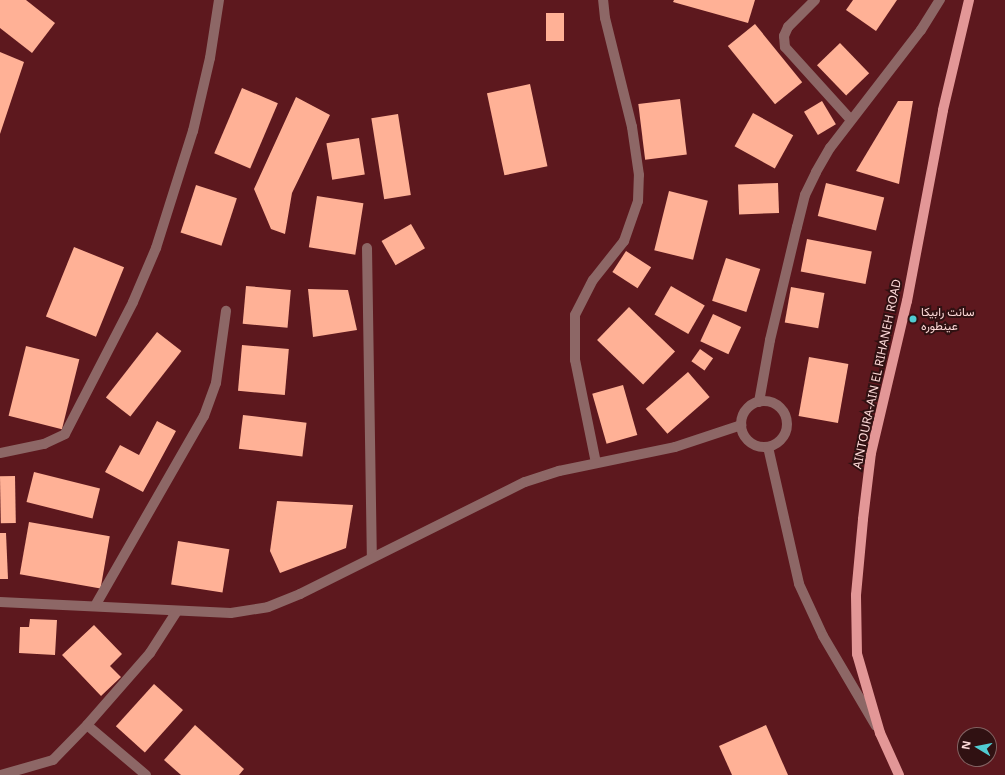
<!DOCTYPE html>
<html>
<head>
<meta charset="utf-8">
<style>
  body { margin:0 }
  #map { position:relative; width:1005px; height:775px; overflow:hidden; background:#5d181e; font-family:"Noto Sans",Vazirmatn,sans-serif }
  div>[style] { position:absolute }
  .building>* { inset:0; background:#ffb196; transform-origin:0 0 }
  .minor>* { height:10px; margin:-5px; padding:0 5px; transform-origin:5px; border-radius:5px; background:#8d6766 }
  .minor>.ring { margin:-5px; padding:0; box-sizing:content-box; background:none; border:10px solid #8d6766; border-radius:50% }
  .major>* { height:10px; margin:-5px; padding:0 5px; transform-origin:5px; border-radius:5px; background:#e39797 }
  .dots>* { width:11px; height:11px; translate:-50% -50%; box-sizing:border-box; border:2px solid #301112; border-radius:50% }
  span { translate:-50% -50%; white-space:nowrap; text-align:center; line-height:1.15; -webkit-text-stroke:4px #301112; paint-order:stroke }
  .poi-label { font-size:12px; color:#fdd9d8 }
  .left { translate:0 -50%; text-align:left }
  .street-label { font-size:12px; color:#fdd9d8 }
  .north { position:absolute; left:957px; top:727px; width:40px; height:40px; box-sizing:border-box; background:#301112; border:1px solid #826161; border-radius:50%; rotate:280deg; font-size:11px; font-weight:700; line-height:16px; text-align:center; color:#fdd9d8 }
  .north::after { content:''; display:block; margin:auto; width:14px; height:18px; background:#51ccd2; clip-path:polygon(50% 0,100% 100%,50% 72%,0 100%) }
</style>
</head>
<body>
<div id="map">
  <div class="building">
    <div style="clip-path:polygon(0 0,26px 0,55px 23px,32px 53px,0 28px)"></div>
    <div style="clip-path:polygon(674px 0,755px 0,748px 23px,673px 2px)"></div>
    <div style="clip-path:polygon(853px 0,897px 0,876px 31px,846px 10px)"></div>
    <div style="left:564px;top:13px;width:28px;height:18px;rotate:90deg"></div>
    <div style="left:755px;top:24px;width:75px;height:35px;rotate:51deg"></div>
    <div style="left:840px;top:43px;width:42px;height:32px;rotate:46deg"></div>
    <div style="clip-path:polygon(0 52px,24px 62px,0 134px)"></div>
    <div style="left:530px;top:84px;width:84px;height:44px;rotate:78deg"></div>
    <div style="left:242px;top:88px;width:39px;height:71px;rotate:23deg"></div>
    <div style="clip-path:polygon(296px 97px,330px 115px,292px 193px,285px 234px,271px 229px,254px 189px)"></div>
    <div style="left:680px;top:99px;width:56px;height:42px;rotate:83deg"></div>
    <div style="left:822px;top:101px;width:27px;height:21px;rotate:59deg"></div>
    <div style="clip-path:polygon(898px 101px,913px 101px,899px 184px,856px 171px)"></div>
    <div style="left:753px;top:113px;width:46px;height:38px;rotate:29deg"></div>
    <div style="left:398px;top:114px;width:82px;height:27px;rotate:81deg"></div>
    <div style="left:359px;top:138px;width:37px;height:33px;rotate:81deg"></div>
    <div style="left:778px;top:183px;width:30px;height:40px;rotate:88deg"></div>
    <div style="left:826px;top:183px;width:60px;height:34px;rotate:14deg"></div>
    <div style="left:196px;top:185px;width:43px;height:50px;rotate:18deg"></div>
    <div style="left:669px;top:191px;width:40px;height:61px;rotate:14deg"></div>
    <div style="left:317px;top:196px;width:47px;height:52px;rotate:9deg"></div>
    <div style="left:411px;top:224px;width:28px;height:34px;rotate:60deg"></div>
    <div style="left:807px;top:239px;width:66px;height:33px;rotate:11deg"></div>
    <div style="left:74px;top:247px;width:54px;height:75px;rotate:22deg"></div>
    <div style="left:626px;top:251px;width:30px;height:25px;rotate:33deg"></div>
    <div style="left:726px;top:258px;width:36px;height:45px;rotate:18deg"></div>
    <div style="left:246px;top:286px;width:45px;height:38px;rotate:5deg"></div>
    <div style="left:671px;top:286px;width:39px;height:33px;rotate:30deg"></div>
    <div style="left:791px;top:287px;width:34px;height:36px;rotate:10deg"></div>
    <div style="clip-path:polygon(308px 289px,348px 290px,357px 330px,313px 337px)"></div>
    <div style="left:629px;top:307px;width:64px;height:46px;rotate:44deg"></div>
    <div style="left:713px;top:314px;width:31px;height:30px;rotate:25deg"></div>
    <div style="left:157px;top:332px;width:31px;height:83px;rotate:38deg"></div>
    <div style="left:242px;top:345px;width:47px;height:46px;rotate:5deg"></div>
    <div style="left:26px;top:346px;width:55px;height:72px;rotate:14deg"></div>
    <div style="left:700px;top:349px;width:16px;height:15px;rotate:35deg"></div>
    <div style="left:809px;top:357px;width:40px;height:60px;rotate:10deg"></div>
    <div style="left:688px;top:372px;width:33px;height:56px;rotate:49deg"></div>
    <div style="left:623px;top:385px;width:52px;height:32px;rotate:74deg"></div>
    <div style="left:243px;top:415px;width:64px;height:34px;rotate:7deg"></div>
    <div style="clip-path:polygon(157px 421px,176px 431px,143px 492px,105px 472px,120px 445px,139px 455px)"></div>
    <div style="left:34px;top:472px;width:68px;height:31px;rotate:14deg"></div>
    <div style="left:15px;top:476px;width:47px;height:15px;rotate:89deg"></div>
    <div style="clip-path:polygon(277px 501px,353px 505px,346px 548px,280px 573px,270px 551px)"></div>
    <div style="left:29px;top:522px;width:82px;height:53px;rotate:10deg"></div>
    <div style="clip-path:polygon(0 533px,6px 533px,8px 579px,0 579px)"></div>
    <div style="left:178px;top:541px;width:52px;height:44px;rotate:9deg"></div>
    <div style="clip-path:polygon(30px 619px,57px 620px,55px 655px,19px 653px,20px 627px,29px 627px)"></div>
    <div style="clip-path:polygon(94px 625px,122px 654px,110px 666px,121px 677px,101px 696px,62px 655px)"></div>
    <div style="left:154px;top:684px;width:39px;height:57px;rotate:42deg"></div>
    <div style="clip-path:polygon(195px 725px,244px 769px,239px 775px,181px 775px,164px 760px)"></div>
    <div style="clip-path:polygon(766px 725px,788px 775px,732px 775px,719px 746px)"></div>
  </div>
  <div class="minor">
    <div style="left:815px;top:0;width:38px;rotate:135deg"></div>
    <div style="left:788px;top:27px;width:10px;rotate:114deg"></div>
    <div style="left:784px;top:36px;width:11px;rotate:85deg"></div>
    <div style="left:785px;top:47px;width:98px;rotate:47.9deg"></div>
    <div style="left:367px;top:248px;width:309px;rotate:89.1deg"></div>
    <div class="ring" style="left:741px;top:401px;width:36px;height:36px"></div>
    <div style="left:759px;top:402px;width:63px;rotate:-79.9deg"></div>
    <div style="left:770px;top:340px;width:116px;rotate:-76.6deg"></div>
    <div style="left:797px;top:227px;width:33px;rotate:-76deg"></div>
    <div style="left:805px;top:195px;width:25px;rotate:-64deg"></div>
    <div style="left:816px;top:172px;width:28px;rotate:-60deg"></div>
    <div style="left:830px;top:148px;width:149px;rotate:-52.4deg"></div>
    <div style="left:921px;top:30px;width:36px;rotate:-58deg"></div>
    <div style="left:768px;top:447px;width:140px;rotate:77.2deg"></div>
    <div style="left:799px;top:584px;width:57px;rotate:65.2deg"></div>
    <div style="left:823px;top:636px;width:104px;rotate:59.5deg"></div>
    <div style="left:0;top:453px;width:45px;rotate:-11.6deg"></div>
    <div style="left:44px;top:444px;width:23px;rotate:-25deg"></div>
    <div style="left:65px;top:434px;width:148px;rotate:-62.7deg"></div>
    <div style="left:133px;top:302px;width:59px;rotate:-66.9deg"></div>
    <div style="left:156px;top:248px;width:123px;rotate:-72.5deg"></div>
    <div style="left:193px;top:131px;width:75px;rotate:-76.9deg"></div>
    <div style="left:210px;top:58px;width:59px;rotate:-81.2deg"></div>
    <div style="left:596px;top:463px;width:105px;rotate:-101.5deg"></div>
    <div style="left:575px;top:360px;width:45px;rotate:-90deg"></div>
    <div style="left:575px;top:315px;width:39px;rotate:-63deg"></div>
    <div style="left:593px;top:280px;width:50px;rotate:-51.5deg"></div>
    <div style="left:624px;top:241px;width:42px;rotate:-70.7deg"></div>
    <div style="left:638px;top:201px;width:26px;rotate:-88deg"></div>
    <div style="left:639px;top:175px;width:49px;rotate:-98.3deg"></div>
    <div style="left:632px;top:127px;width:112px;rotate:-103.9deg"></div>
    <div style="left:605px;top:18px;width:18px;rotate:-96deg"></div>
    <div style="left:0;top:602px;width:231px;rotate:2.7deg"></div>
    <div style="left:231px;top:613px;width:37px;rotate:-9deg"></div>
    <div style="left:268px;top:607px;width:35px;rotate:-22deg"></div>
    <div style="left:300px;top:594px;width:251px;rotate:-26.5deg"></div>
    <div style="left:525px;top:482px;width:36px;rotate:-18deg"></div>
    <div style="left:559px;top:471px;width:118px;rotate:-11.7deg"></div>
    <div style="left:675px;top:447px;width:70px;rotate:-18.4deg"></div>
    <div style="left:95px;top:606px;width:219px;rotate:-60.2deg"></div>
    <div style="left:204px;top:416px;width:35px;rotate:-70deg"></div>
    <div style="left:216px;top:383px;width:73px;rotate:-82.1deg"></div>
    <div style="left:1px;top:775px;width:54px;rotate:-16.1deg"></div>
    <div style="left:53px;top:760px;width:49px;rotate:-45.8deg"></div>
    <div style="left:146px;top:775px;width:77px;rotate:-139.7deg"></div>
    <div style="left:87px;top:725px;width:96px;rotate:-48.8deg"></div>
    <div style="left:150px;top:653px;width:50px;rotate:-57.3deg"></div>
  </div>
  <div class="major">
    <div style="left:899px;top:775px;width:46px;rotate:-114.3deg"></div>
    <div style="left:880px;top:733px;width:82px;rotate:-106.2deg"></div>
    <div style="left:857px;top:654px;width:59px;rotate:-91deg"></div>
    <div style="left:856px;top:595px;width:76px;rotate:-84.7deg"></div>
    <div style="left:863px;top:519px;width:66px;rotate:-83.1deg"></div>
    <div style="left:871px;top:453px;width:156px;rotate:-76.7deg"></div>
    <div style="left:907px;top:301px;width:194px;rotate:-79.3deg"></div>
    <div style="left:943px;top:110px;width:113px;rotate:-76.7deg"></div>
  </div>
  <div class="dots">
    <div style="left:913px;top:319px;background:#51ccd2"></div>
  </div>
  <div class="poi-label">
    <span class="left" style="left:921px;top:319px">سانت رابيكا<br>عينطوره</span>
  </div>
  <div class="street-label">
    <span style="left:877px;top:374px;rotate:-78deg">AINTOURA-AIN EL RIHANEH ROAD</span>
  </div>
  <div class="north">N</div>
</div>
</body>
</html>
